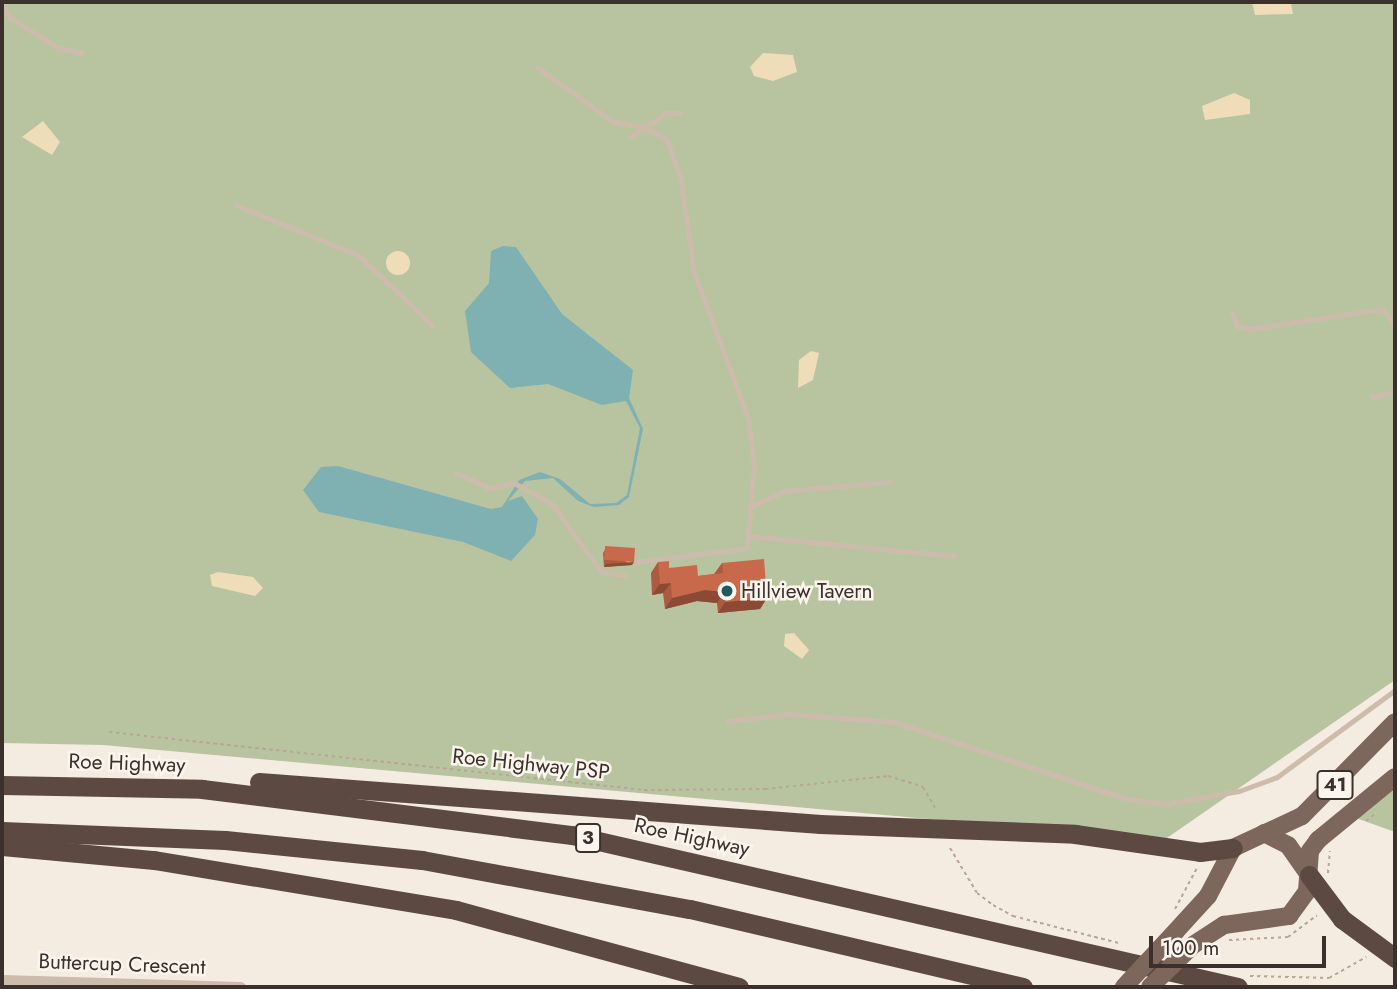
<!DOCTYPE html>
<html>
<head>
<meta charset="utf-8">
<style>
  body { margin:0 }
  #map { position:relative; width:1397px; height:989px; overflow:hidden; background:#f4ebe1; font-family:Jost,sans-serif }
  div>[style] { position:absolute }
  .green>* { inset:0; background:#b8c4a0 }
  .sand>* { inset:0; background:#efdcb8 }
  .round { border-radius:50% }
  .water>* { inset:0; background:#7fb0b2 }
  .path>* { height:2px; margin-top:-1px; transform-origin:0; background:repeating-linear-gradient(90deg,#b9a596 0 3.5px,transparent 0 7px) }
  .service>* { height:5px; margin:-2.5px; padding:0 2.5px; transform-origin:2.5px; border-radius:2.5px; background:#cdbbac }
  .minor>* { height:10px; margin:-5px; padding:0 5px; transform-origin:5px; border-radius:5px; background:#cdbbac }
  .primary>* { height:18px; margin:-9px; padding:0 9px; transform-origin:9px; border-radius:9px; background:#7d675c }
  .motorway>* { height:19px; margin:-9.5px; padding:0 9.5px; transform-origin:9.5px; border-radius:9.5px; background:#5c4a42 }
  .primary-bridge>* { height:18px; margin:-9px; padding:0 9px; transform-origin:9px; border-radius:9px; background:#7d675c }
  .wall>* { inset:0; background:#ac5a40 }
  .shaded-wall>* { inset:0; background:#8c4a34 }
  .building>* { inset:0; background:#c8694b; transform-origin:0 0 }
  .dots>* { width:19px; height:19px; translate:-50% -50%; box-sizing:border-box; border:4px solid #fbf5ee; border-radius:50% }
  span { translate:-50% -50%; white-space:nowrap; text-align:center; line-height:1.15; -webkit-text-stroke:5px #fbf5ee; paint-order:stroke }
  .shield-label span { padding:2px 5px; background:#fbf5ee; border:2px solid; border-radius:5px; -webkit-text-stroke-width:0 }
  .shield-label { font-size:19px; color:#3b302b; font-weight:700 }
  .poi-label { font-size:21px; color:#3b302b }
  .left { translate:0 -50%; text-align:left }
  .street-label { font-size:21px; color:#3b302b }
  .frame { position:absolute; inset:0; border:4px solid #3b302b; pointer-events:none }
  .scale { position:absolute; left:1149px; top:936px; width:177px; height:32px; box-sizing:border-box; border:4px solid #3b302b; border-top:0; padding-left:9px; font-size:21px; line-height:24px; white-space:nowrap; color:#3b302b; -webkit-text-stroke:5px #fbf5ee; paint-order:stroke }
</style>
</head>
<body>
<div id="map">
  <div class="green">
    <div style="clip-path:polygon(2px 2px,1395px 2px,1395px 680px,1164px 840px,103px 745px,2px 743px)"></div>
    <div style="clip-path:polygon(1395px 785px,1395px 832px,1356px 818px)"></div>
  </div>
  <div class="sand">
    <div style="clip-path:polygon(1252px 2px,1291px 4px,1293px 14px,1255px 15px)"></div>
    <div style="clip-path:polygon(763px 53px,793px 55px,797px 72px,773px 81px,754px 76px,750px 67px)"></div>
    <div style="clip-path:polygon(1234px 93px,1250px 100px,1250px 114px,1205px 120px,1202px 106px)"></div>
    <div style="clip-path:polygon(43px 121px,60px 142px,52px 155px,22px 137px)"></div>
    <div class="round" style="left:386px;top:251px;width:24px;height:24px"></div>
    <div style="clip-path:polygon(811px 351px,819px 353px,813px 380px,798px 388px,799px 360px)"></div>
    <div style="clip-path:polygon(218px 572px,253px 577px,263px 588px,255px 596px,212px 586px,210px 575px)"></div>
    <div style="clip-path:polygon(794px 633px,809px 650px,802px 659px,784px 646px,785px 634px)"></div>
  </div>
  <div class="water">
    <div style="clip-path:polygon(503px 246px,516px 247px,562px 314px,633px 370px,629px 398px,643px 429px,629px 497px,619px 505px,594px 507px,578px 501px,553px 478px,525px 481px,508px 501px,522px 496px,538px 519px,535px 535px,511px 561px,463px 542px,319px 512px,303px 490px,321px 467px,338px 466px,491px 509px,502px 507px,519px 480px,540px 472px,560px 479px,590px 504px,616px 503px,627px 495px,640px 428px,626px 401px,602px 405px,548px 384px,510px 388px,471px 352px,465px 311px,489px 283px,491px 251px)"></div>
  </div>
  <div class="path">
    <div style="left:109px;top:732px;width:538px;rotate:6.19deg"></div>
    <div style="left:644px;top:790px;width:121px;rotate:-0.5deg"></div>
    <div style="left:765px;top:789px;width:124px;rotate:-6deg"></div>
    <div style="left:888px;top:776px;width:37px;rotate:17deg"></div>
    <div style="left:923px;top:787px;width:24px;rotate:60deg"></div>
    <div style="left:1366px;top:821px;width:14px;rotate:-39deg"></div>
    <div style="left:950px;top:848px;width:52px;rotate:59deg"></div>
    <div style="left:977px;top:893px;width:20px;rotate:37deg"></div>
    <div style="left:993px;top:905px;width:23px;rotate:29deg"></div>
    <div style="left:1013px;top:916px;width:109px;rotate:14.3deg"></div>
    <div style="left:1328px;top:873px;width:22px;rotate:-85deg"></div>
    <div style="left:1175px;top:909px;width:47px;rotate:-61.8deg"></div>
    <div style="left:1229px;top:940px;width:59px;rotate:-2.9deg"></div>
    <div style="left:1288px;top:937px;width:36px;rotate:-37deg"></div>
    <div style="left:1250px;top:976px;width:79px;rotate:1.5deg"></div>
    <div style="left:1329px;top:978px;width:43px;rotate:-29.6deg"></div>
  </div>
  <div class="service">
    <div style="left:2px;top:3px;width:16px;rotate:63deg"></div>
    <div style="left:9px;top:17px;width:58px;rotate:32.3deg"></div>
    <div style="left:58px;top:48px;width:25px;rotate:11deg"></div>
    <div style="left:537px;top:67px;width:92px;rotate:35.8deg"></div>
    <div style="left:612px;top:121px;width:33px;rotate:11deg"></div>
    <div style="left:644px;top:127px;width:26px;rotate:29deg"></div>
    <div style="left:667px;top:140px;width:43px;rotate:71.1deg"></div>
    <div style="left:681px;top:181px;width:92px;rotate:81.9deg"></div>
    <div style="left:694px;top:272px;width:156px;rotate:69.7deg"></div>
    <div style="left:748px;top:418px;width:46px;rotate:82.6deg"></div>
    <div style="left:754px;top:464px;width:84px;rotate:94.8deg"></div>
    <div style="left:747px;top:548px;width:112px;rotate:172.8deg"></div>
    <div style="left:630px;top:137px;width:43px;rotate:-33.7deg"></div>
    <div style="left:666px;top:113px;width:14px"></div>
    <div style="left:236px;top:205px;width:132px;rotate:22.3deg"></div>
    <div style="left:358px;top:255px;width:102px;rotate:43.4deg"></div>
    <div style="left:1232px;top:312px;width:15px;rotate:70deg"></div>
    <div style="left:1237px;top:326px;width:11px;rotate:15deg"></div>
    <div style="left:1248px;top:329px;width:136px;rotate:-8.4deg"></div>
    <div style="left:1383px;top:309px;width:22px;rotate:56deg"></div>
    <div style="left:1372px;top:397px;width:24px;rotate:-12deg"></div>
    <div style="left:456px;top:473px;width:36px;rotate:24deg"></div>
    <div style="left:489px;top:488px;width:25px;rotate:-11deg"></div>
    <div style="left:514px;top:483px;width:43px;rotate:28.9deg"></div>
    <div style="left:552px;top:504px;width:84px;rotate:54.2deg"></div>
    <div style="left:601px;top:572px;width:24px;rotate:7deg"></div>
    <div style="left:750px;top:507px;width:38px;rotate:-25deg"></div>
    <div style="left:784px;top:491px;width:105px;rotate:-4.9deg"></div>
    <div style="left:749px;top:536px;width:206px;rotate:5.6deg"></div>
    <div style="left:728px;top:721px;width:62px;rotate:-6.4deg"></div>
    <div style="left:790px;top:714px;width:104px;rotate:4.4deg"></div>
    <div style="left:894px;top:722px;width:242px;rotate:18.3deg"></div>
    <div style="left:1124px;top:798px;width:41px;rotate:8.3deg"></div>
    <div style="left:1165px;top:804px;width:75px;rotate:-10deg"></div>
    <div style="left:1239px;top:791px;width:40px;rotate:-20.2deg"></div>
    <div style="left:1277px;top:777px;width:147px;rotate:-36.4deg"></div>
  </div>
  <div class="minor">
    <div style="left:2px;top:980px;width:239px;rotate:1.7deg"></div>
  </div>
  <div class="primary">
    <div style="left:1264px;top:833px;width:27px;rotate:27deg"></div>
    <div style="left:1288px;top:845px;width:37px;rotate:55deg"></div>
    <div style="left:1176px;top:931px;width:47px;rotate:-47.6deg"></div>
    <div style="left:1208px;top:896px;width:54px;rotate:-62.5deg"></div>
    <div style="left:1233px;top:848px;width:76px;rotate:-24.9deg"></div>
    <div style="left:1302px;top:816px;width:132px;rotate:-45.3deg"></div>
    <div style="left:1193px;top:945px;width:37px;rotate:-33deg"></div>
    <div style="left:1224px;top:925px;width:66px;rotate:-7.9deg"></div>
    <div style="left:1289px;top:916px;width:31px;rotate:-54deg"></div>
    <div style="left:1307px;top:891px;width:40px;rotate:-85.7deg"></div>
    <div style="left:1310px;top:851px;width:14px;rotate:-54deg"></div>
    <div style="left:1318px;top:840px;width:99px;rotate:-39.3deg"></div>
  </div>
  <div class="motorway">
    <div style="left:259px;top:782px;width:563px;rotate:4.28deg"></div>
    <div style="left:820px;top:824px;width:255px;rotate:2.2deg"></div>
    <div style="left:1075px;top:834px;width:126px;rotate:8.2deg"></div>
    <div style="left:1200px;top:852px;width:33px;rotate:-7deg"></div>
    <div style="left:2px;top:785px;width:200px;rotate:1.1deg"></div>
    <div style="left:202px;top:789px;width:373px;rotate:7.1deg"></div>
    <div style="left:572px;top:835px;width:683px;rotate:12.86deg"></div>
    <div style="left:2px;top:831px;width:223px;rotate:2.3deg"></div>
    <div style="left:225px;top:840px;width:198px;rotate:5.8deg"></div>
    <div style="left:422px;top:860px;width:272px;rotate:10.4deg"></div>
    <div style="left:690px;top:909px;width:342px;rotate:13.2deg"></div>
    <div style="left:2px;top:846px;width:153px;rotate:5.3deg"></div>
    <div style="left:154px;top:860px;width:306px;rotate:9.4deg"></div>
    <div style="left:456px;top:910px;width:293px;rotate:15.2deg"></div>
    <div style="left:1309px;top:875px;width:55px;rotate:53.1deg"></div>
    <div style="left:1342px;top:919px;width:66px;rotate:36.3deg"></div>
  </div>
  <div class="primary-bridge">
    <div style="left:1124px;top:987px;width:76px;rotate:-47.1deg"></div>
    <div style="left:1150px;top:987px;width:60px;rotate:-44.3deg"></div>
  </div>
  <div class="wall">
    <div style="clip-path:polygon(605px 550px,632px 565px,604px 567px,603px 553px)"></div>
    <div style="clip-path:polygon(658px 562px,669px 568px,698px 576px,714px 574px,722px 563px,767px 598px,760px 609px,718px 613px,717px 603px,697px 601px,665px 609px,663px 593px,652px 595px,651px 573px)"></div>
  </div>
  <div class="shaded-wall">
    <div style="clip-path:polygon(634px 562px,632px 565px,604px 567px,606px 564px)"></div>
    <div style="clip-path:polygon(671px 583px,663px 593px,652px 595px,660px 584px)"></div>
    <div style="clip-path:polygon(705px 590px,724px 592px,717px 603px,697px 601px,665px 609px,672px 598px)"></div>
    <div style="clip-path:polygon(767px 598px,760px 609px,718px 613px,725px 602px)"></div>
  </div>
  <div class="building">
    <div style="left:635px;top:548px;width:14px;height:30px;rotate:94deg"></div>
    <div style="clip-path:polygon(764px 559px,767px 598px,725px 602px,724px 592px,705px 590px,672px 598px,671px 583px,660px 584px,658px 562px,669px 561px,669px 568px,697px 565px,698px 576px,723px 573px,722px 563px)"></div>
  </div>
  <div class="dots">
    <div style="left:727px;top:591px;background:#1f5a5e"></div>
  </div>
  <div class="shield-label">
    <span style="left:1335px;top:785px">41</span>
    <span style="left:588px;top:838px">3</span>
  </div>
  <div class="poi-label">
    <span class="left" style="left:741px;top:591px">Hillview Tavern</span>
  </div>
  <div class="street-label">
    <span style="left:127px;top:763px;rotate:2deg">Roe Highway</span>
    <span style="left:531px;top:764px;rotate:6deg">Roe Highway PSP</span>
    <span style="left:692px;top:837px;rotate:12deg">Roe Highway</span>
    <span style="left:122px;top:964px;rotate:2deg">Buttercup Crescent</span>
  </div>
  <div class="frame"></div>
  <div class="scale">100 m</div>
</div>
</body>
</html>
